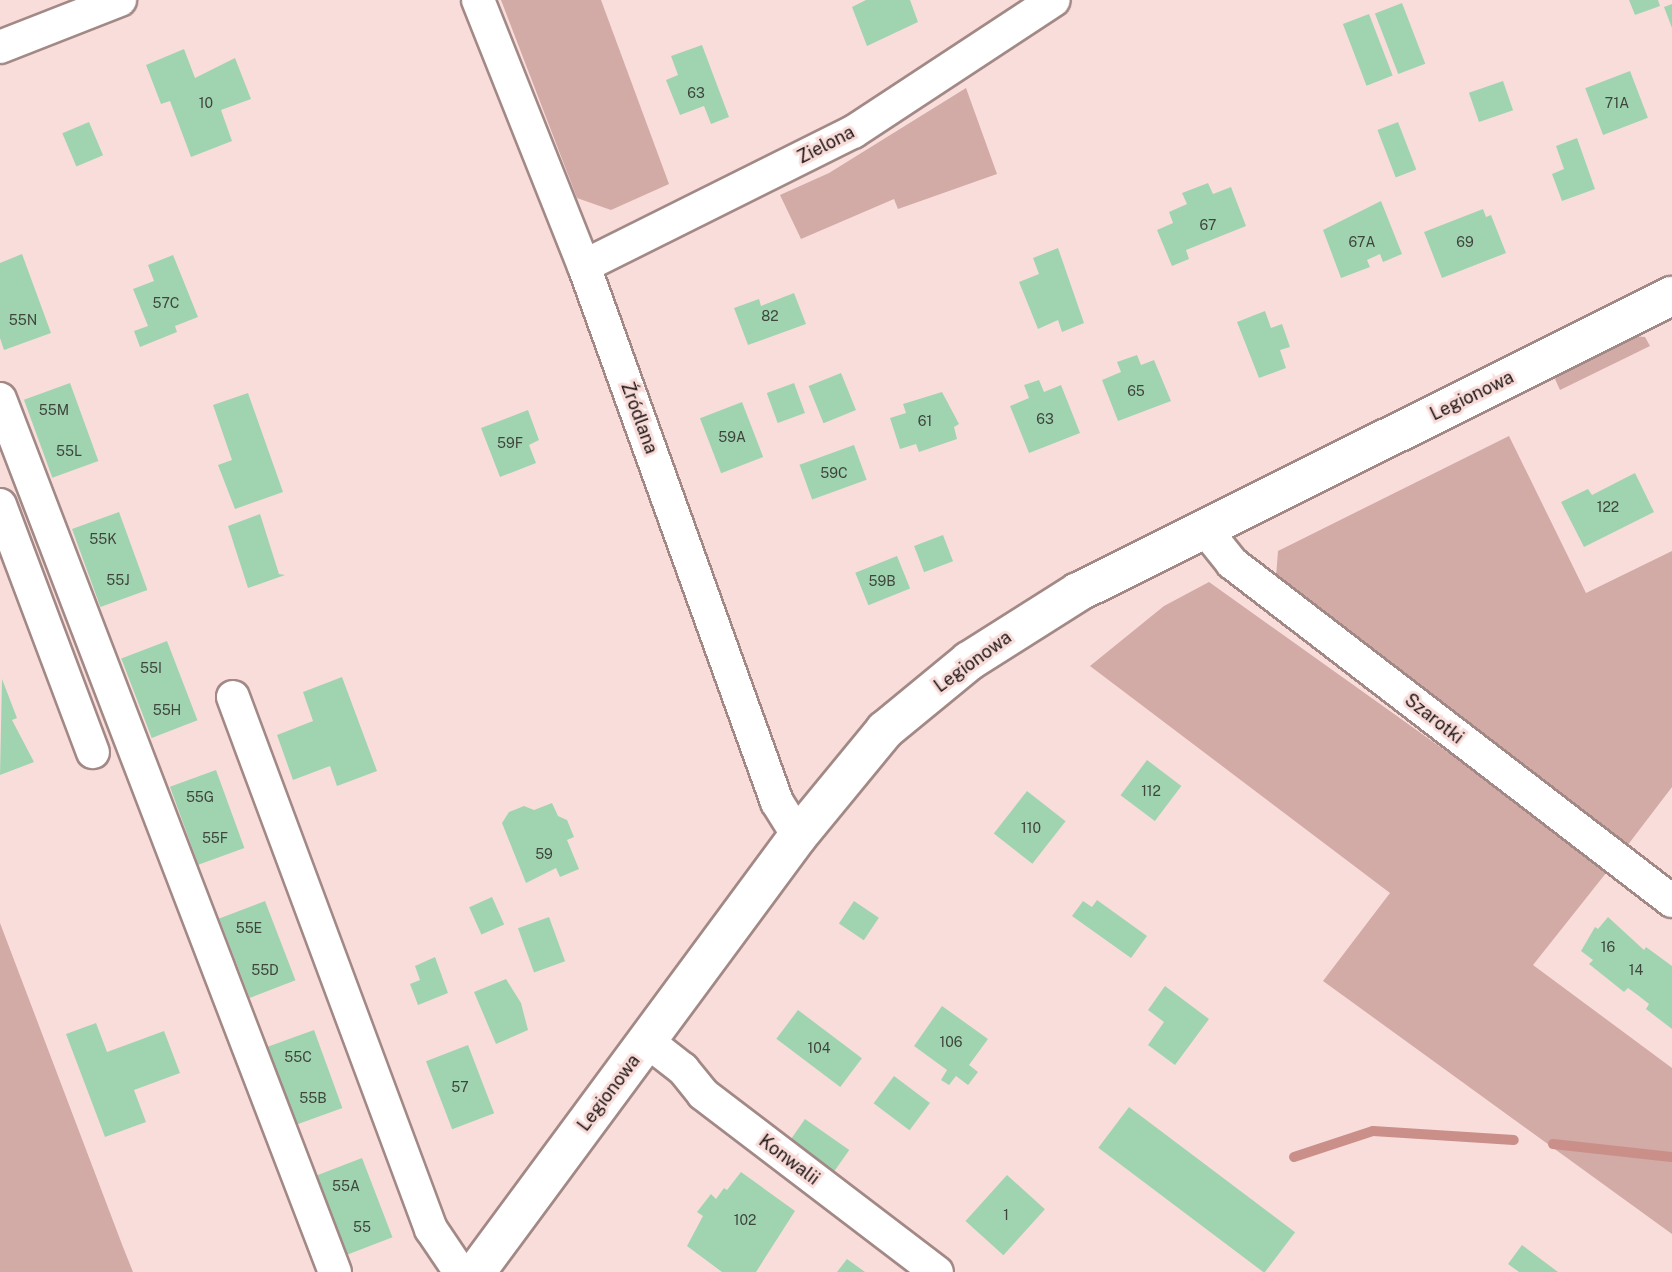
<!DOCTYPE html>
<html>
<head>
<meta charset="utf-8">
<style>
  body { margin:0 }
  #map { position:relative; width:1672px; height:1272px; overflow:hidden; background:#f9ddda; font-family:"Public Sans",sans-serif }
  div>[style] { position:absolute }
  .green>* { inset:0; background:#d2aaa6 }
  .stream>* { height:10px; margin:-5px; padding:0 5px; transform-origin:5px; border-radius:5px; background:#ca8f89 }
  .building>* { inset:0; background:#a0d4b1; transform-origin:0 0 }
  .roads { filter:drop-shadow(2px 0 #a28986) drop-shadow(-2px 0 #a28986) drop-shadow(0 2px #a28986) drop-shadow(0 -2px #a28986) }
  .minor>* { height:32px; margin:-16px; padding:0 16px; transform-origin:16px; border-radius:16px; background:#fff }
  .major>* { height:38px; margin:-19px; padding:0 19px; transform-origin:19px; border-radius:19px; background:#fff }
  span { translate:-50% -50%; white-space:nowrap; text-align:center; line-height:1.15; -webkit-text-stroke:6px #f9ddda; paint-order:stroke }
  .number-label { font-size:14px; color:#3e453b }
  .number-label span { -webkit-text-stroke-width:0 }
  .street-label { font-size:18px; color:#1e1514 }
</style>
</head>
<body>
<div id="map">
  <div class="green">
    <div style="clip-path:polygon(501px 0,601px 0,669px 184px,611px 210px,577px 198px)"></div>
    <div style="clip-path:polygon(966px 88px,997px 174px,898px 209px,894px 199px,801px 239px,780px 195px,829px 173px)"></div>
    <div style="clip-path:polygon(1633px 336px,1645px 337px,1650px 346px,1560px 390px,1555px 379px,1563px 371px)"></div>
    <div style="clip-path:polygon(1509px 436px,1586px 593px,1672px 551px,1672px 787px,1627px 846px,1276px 577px,1278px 551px)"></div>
    <div style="clip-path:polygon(1209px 582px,1610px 868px,1533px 965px,1672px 1068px,1672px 1234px,1323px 981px,1390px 893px,1090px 666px,1164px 606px)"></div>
    <div style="clip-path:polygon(0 923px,123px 1247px,133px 1272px,0 1272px)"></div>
  </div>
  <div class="stream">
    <div style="left:1553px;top:1144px;width:119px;rotate:6.3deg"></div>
    <div style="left:1294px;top:1157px;width:83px;rotate:-18.2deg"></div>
    <div style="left:1373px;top:1131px;width:141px;rotate:3.7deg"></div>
  </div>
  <div class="building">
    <div style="clip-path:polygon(866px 0,910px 0,918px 22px,867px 46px,852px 7px)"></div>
    <div style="clip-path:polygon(1629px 0,1658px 0,1660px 6px,1635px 15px)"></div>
    <div style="left:1402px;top:3px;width:65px;height:29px;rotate:69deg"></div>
    <div style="clip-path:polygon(1672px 4px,1672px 28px,1664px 7px)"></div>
    <div style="left:1369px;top:14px;width:66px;height:28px;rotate:69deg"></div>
    <div style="clip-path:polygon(702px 45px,729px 117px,711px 124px,704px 106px,680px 115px,666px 80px,678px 75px,671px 56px)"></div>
    <div style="clip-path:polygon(184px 49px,195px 78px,235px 58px,251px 99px,221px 110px,232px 141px,191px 157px,170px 101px,161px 104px,146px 65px)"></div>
    <div style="left:1630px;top:71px;width:50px;height:48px;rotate:69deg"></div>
    <div style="left:1503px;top:81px;width:31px;height:36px;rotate:71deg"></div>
    <div style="left:89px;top:122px;width:36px;height:29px;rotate:67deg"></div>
    <div style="left:1398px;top:122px;width:51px;height:22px;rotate:69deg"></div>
    <div style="clip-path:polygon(1577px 138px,1595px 189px,1562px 201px,1552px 174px,1564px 169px,1556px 146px)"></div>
    <div style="clip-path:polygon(1208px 183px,1213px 194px,1231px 187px,1246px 226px,1186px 250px,1189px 259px,1172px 266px,1157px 230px,1173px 223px,1169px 212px,1187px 204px,1182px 193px)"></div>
    <div style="clip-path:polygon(1381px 201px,1402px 254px,1383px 262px,1380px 254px,1367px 260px,1370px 267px,1341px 278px,1323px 230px)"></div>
    <div style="clip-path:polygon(1483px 209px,1486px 217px,1491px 215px,1506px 253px,1442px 278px,1424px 232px)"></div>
    <div style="clip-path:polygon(1058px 248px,1084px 323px,1062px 332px,1058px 320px,1038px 329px,1019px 282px,1039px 274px,1033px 258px)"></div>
    <div style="clip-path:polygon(22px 254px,51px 333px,4px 350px,0 338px,0 263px)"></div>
    <div style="clip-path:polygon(173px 255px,198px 317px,175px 326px,177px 332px,140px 347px,134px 331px,148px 326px,133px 289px,154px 281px,148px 265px)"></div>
    <div style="clip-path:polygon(794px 293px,806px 324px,748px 345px,734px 308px,759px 299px,761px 306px)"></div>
    <div style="clip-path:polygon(1265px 311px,1271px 328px,1282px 324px,1290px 347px,1280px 350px,1286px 368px,1259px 378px,1237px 322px)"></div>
    <div style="clip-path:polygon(1137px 355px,1141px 365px,1154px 360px,1171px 401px,1118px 421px,1102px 380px,1121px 372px,1117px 362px)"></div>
    <div style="left:841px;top:373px;width:40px;height:35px;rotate:68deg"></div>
    <div style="clip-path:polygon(1039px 380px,1044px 392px,1061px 385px,1080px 433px,1029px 453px,1010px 406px,1029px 398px,1024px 385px)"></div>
    <div style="left:70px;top:383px;width:83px;height:49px;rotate:70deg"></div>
    <div style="left:794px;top:383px;width:32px;height:29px;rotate:70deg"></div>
    <div style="clip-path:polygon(942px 392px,959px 424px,954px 427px,957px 439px,919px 452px,916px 444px,900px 449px,890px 418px,906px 413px,903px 404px)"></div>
    <div style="clip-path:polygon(248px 393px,283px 492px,235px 509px,218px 465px,232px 460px,213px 405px)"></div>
    <div style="left:742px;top:402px;width:59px;height:45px;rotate:69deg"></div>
    <div style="clip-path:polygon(528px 410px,539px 440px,529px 445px,536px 463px,500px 477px,481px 428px)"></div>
    <div style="left:854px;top:445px;width:37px;height:58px;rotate:70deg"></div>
    <div style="clip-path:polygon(1635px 473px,1654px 512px,1584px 547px,1561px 502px,1588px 489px,1592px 495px)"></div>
    <div style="left:119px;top:512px;width:83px;height:50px;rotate:70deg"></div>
    <div style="clip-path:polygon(260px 514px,279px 574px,285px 575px,248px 588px,228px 526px)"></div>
    <div style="left:943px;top:535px;width:28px;height:31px;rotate:69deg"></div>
    <div style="left:897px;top:556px;width:35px;height:45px;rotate:68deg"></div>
    <div style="left:167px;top:641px;width:85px;height:49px;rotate:69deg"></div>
    <div style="clip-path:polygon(342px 677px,377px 771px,337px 786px,330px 766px,293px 780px,277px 735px,313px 721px,303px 692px)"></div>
    <div style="clip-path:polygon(2px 679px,17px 718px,12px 720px,34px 762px,0 775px)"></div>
    <div style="left:1147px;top:760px;width:43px;height:44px;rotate:37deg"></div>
    <div style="left:216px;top:770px;width:83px;height:49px;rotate:70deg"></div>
    <div style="left:1027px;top:791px;width:49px;height:54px;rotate:38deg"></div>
    <div style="clip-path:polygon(552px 803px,558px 816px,567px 820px,574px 837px,567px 840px,579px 869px,560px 877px,556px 868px,526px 883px,502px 823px,509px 812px,524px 806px,534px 810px)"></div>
    <div style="left:492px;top:897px;width:30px;height:25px;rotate:66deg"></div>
    <div style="clip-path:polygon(1097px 900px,1147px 936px,1131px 958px,1072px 916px,1083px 901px,1092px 907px)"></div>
    <div style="left:265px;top:901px;width:85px;height:49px;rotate:69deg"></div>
    <div style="left:854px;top:901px;width:30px;height:27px;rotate:34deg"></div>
    <div style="left:549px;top:917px;width:47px;height:33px;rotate:70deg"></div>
    <div style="clip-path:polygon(1608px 917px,1644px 950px,1646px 947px,1672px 966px,1672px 1029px,1646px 1009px,1649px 1004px,1639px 996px,1628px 988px,1624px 992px,1589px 964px,1593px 960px,1581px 951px,1595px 927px,1598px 929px)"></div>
    <div style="clip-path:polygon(435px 957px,448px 993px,418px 1005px,410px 984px,420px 980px,415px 966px)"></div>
    <div style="clip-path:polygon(506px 979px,521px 1003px,528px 1030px,496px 1044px,474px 992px)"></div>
    <div style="clip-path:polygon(1165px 986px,1209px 1019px,1175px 1065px,1148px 1045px,1164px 1022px,1148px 1010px)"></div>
    <div style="clip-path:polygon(942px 1006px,988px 1039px,969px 1065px,978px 1072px,968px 1085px,956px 1076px,949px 1085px,941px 1080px,947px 1070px,914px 1046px)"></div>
    <div style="left:798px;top:1010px;width:80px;height:36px;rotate:37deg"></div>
    <div style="clip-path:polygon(96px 1023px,107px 1052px,164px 1031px,180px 1073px,134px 1090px,146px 1122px,105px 1137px,66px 1034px)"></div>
    <div style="left:314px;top:1030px;width:83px;height:50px;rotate:70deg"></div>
    <div style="left:468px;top:1045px;width:73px;height:45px;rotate:69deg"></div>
    <div style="left:894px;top:1076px;width:45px;height:34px;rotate:37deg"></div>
    <div style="left:1129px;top:1107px;width:208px;height:51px;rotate:37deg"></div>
    <div style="left:805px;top:1119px;width:54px;height:31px;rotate:35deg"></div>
    <div style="left:362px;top:1158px;width:85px;height:50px;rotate:69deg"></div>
    <div style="clip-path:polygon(741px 1172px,795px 1211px,756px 1272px,722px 1272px,687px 1246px,703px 1216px,697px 1212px,711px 1194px,716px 1199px,724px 1188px,727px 1190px)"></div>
    <div style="left:1007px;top:1175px;width:51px;height:62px;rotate:42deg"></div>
    <div style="clip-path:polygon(1522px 1245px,1558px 1272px,1519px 1272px,1508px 1264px)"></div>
    <div style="clip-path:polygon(847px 1259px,865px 1272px,837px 1272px)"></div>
  </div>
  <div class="roads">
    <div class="minor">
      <div style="left:478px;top:0;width:286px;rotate:68.3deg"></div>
      <div style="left:584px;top:266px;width:570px;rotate:70.2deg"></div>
      <div style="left:777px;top:802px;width:40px;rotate:58deg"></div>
      <div style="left:0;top:47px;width:129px;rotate:-21.4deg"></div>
      <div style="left:584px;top:266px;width:301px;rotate:-26.5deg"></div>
      <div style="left:853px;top:132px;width:240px;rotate:-33.3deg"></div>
      <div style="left:0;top:399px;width:935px;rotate:69.01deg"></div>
      <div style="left:0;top:505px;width:264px;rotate:69.4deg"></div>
      <div style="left:1204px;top:528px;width:45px;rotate:51.3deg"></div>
      <div style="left:1232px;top:563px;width:555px;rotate:37.53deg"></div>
      <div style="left:233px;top:697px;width:568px;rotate:69.59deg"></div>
      <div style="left:431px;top:1229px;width:52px;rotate:56deg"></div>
      <div style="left:647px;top:1041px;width:46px;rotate:37.9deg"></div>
      <div style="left:683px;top:1069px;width:32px;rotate:51deg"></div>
      <div style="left:703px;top:1094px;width:294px;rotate:37.3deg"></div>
    </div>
    <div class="major">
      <div style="left:476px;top:1272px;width:542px;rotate:-53.55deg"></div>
      <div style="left:798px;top:836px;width:137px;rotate:-50.6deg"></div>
      <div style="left:885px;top:730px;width:109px;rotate:-39.4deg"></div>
      <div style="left:969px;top:661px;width:129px;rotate:-32.3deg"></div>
      <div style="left:1078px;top:592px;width:664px;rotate:-26.49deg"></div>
    </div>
  </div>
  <div class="number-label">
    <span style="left:696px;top:93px">63</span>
    <span style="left:206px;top:103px">10</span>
    <span style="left:1617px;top:103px">71A</span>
    <span style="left:1208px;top:225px">67</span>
    <span style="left:1362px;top:242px">67A</span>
    <span style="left:1465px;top:242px">69</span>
    <span style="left:166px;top:303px">57C</span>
    <span style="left:770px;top:316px">82</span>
    <span style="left:23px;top:320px">55N</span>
    <span style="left:1136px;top:391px">65</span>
    <span style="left:54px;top:410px">55M</span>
    <span style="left:1045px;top:419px">63</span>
    <span style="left:925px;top:421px">61</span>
    <span style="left:732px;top:437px">59A</span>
    <span style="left:510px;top:443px">59F</span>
    <span style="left:69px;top:451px">55L</span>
    <span style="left:834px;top:473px">59C</span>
    <span style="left:1608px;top:507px">122</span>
    <span style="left:103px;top:539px">55K</span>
    <span style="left:118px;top:580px">55J</span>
    <span style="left:882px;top:581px">59B</span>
    <span style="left:151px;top:668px">55I</span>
    <span style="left:167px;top:710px">55H</span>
    <span style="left:1151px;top:791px">112</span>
    <span style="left:200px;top:797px">55G</span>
    <span style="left:1031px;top:828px">110</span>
    <span style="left:215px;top:838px">55F</span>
    <span style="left:544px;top:854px">59</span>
    <span style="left:249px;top:928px">55E</span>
    <span style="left:1608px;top:947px">16</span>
    <span style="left:265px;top:970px">55D</span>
    <span style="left:1636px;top:970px">14</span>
    <span style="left:951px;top:1042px">106</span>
    <span style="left:819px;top:1048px">104</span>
    <span style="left:298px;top:1057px">55C</span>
    <span style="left:460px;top:1087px">57</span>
    <span style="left:313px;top:1098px">55B</span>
    <span style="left:346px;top:1186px">55A</span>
    <span style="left:1006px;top:1215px">1</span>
    <span style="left:745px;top:1220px">102</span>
    <span style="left:362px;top:1227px">55</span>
  </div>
  <div class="street-label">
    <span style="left:826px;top:145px;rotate:-27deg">Zielona</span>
    <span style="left:1472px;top:396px;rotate:-26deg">Legionowa</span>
    <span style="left:639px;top:418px;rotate:70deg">Źródlana</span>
    <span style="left:973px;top:662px;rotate:-36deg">Legionowa</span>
    <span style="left:1434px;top:719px;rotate:38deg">Szarotki</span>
    <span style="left:609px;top:1093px;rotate:-53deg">Legionowa</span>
    <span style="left:789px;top:1160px;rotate:37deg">Konwalii</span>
  </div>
</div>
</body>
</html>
